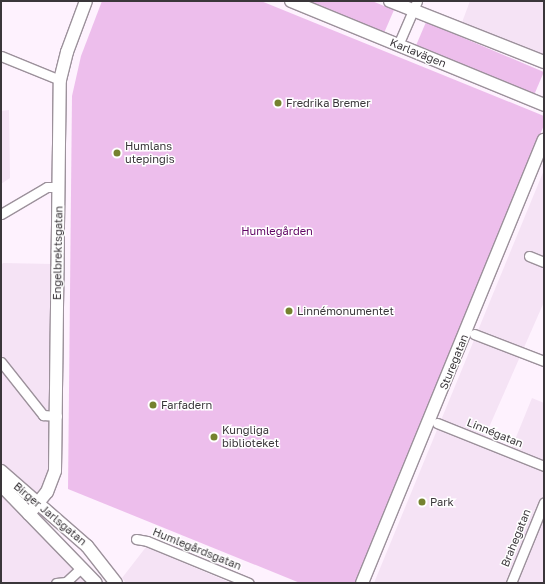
<!DOCTYPE html>
<html>
<head>
<meta charset="utf-8">
<style>
  body { margin:0 }
  #map { position:relative; width:545px; height:584px; overflow:hidden; background:#fef2fe; font-family:"Golos Text",sans-serif }
  div>[style] { position:absolute }
  .built>* { inset:0; background:#f5e3f5 }
  .green>* { inset:0; background:#edbeec; transform-origin:0 0 }
  .roads { filter:drop-shadow(1px 0 #9c919b) drop-shadow(-1px 0 #9c919b) drop-shadow(0 1px #9c919b) drop-shadow(0 -1px #9c919b) }
  .street>* { height:9px; margin:-4.5px; padding:0 4.5px; transform-origin:4.5px; border-radius:4.5px; background:#fff }
  .secondary>* { height:12px; margin:-6px; padding:0 6px; transform-origin:6px; border-radius:6px; background:#fff }
  .dots>* { width:11px; height:11px; translate:-50% -50%; box-sizing:border-box; border:2px solid #fff; border-radius:50% }
  span { translate:-50% -50%; white-space:nowrap; text-align:center; line-height:1.15; -webkit-text-stroke:3px #fff; paint-order:stroke }
  .street-label { font-size:11px; color:#3a363a }
  .poi-label { font-size:11px; color:#3a363a }
  .left { translate:0 -50%; text-align:left }
  .park-label { font-size:11px; color:#620665 }
  .frame { position:absolute; inset:0; border:2px solid #3a363a; pointer-events:none }
</style>
</head>
<body>
<div id="map">
  <div class="built">
    <div style="clip-path:polygon(470px 1px,544px 1px,544px 57px,461px 25px)"></div>
    <div style="clip-path:polygon(9px 110px,10px 178px,1px 184px,1px 111px)"></div>
    <div style="clip-path:polygon(544px 170px,544px 302px,483px 441px,510px 452px,532px 398px,544px 403px,544px 583px,374px 583px)"></div>
    <div style="clip-path:polygon(3px 263px,53px 264px,49px 479px,36px 493px,30px 493px,8px 474px,1px 464px,1px 265px)"></div>
    <div style="clip-path:polygon(1px 492px,62px 555px,87px 583px,1px 583px)"></div>
    <div style="clip-path:polygon(146px 547px,231px 583px,126px 583px,122px 578px)"></div>
  </div>
  <div class="green">
    <div style="clip-path:polygon(102px 1px,261px 1px,544px 116px,544px 125px,355px 583px,300px 583px,68px 489px,72px 96px,81px 56px)"></div>
    <div style="clip-path:polygon(304px 1px,372px 1px,394px 10px,384px 33px)"></div>
    <div style="left:426px;top:22px;width:128px;height:25px;rotate:23deg"></div>
  </div>
  <div class="roads">
    <div class="street">
      <div style="left:398px;top:45px;width:48px;rotate:-66.6deg"></div>
      <div style="left:1px;top:56px;width:64px;rotate:22.1deg"></div>
      <div style="left:1px;top:214px;width:53px;rotate:-30.4deg"></div>
      <div style="left:47px;top:187px;width:11px"></div>
      <div style="left:529px;top:256px;width:16px;rotate:22deg"></div>
      <div style="left:474px;top:334px;width:75px;rotate:21.1deg"></div>
      <div style="left:1px;top:362px;width:68px;rotate:51.6deg"></div>
      <div style="left:43px;top:415px;width:14px;rotate:4deg"></div>
      <div style="left:437px;top:423px;width:115px;rotate:21.9deg"></div>
      <div style="left:136px;top:539px;width:11px;rotate:10deg"></div>
      <div style="left:147px;top:541px;width:110px;rotate:22.4deg"></div>
      <div style="left:56px;top:583px;width:10px;rotate:-6deg"></div>
      <div style="left:66px;top:582px;width:22px;rotate:-43deg"></div>
      <div style="left:511px;top:583px;width:87px;rotate:-67.8deg"></div>
    </div>
    <div class="secondary">
      <div style="left:291px;top:1px;width:274px;rotate:22.3deg"></div>
      <div style="left:390px;top:1px;width:166px;rotate:21.6deg"></div>
      <div style="left:1px;top:471px;width:114px;rotate:41.1deg"></div>
      <div style="left:87px;top:546px;width:47px;rotate:51.9deg"></div>
      <div style="left:1px;top:485px;width:136px;rotate:45.9deg"></div>
      <div style="left:29px;top:514px;width:28px;rotate:-51deg"></div>
      <div style="left:47px;top:492px;width:22px;rotate:-69deg"></div>
      <div style="left:55px;top:471px;width:391px;rotate:-89.3deg"></div>
      <div style="left:60px;top:80px;width:29px;rotate:-76deg"></div>
      <div style="left:67px;top:52px;width:54px;rotate:-69.6deg"></div>
      <div style="left:362px;top:583px;width:479px;rotate:-67.7deg"></div>
    </div>
  </div>
  <div class="dots">
    <div style="left:278px;top:103px;background:#75822f"></div>
    <div style="left:117px;top:153px;background:#75822f"></div>
    <div style="left:289px;top:311px;background:#75822f"></div>
    <div style="left:153px;top:405px;background:#75822f"></div>
    <div style="left:214px;top:437px;background:#75822f"></div>
    <div style="left:422px;top:502px;background:#75822f"></div>
  </div>
  <div class="street-label">
    <span style="left:418px;top:53px;rotate:22deg">Karlavägen</span>
    <span style="left:58px;top:253px;rotate:-89deg">Engelbrektsgatan</span>
    <span style="left:454px;top:362px;rotate:-68deg">Sturegatan</span>
    <span style="left:495px;top:433px;rotate:22deg">Linnégatan</span>
    <span style="left:50px;top:514px;rotate:40deg">Birger Jarlsgatan</span>
    <span style="left:516px;top:538px;rotate:-68deg">Brahegatan</span>
    <span style="left:197px;top:549px;rotate:22deg">Humlegårdsgatan</span>
  </div>
  <div class="poi-label">
    <span class="left" style="left:286px;top:103px">Fredrika Bremer</span>
    <span class="left" style="left:125px;top:153px">Humlans<br>utepingis</span>
    <span class="left" style="left:297px;top:311px">Linnémonumentet</span>
    <span class="left" style="left:161px;top:405px">Farfadern</span>
    <span class="left" style="left:222px;top:437px">Kungliga<br>biblioteket</span>
    <span class="left" style="left:430px;top:502px">Park</span>
  </div>
  <div class="park-label">
    <span style="left:277px;top:231px">Humlegården</span>
  </div>
  <div class="frame"></div>
</div>
</body>
</html>
